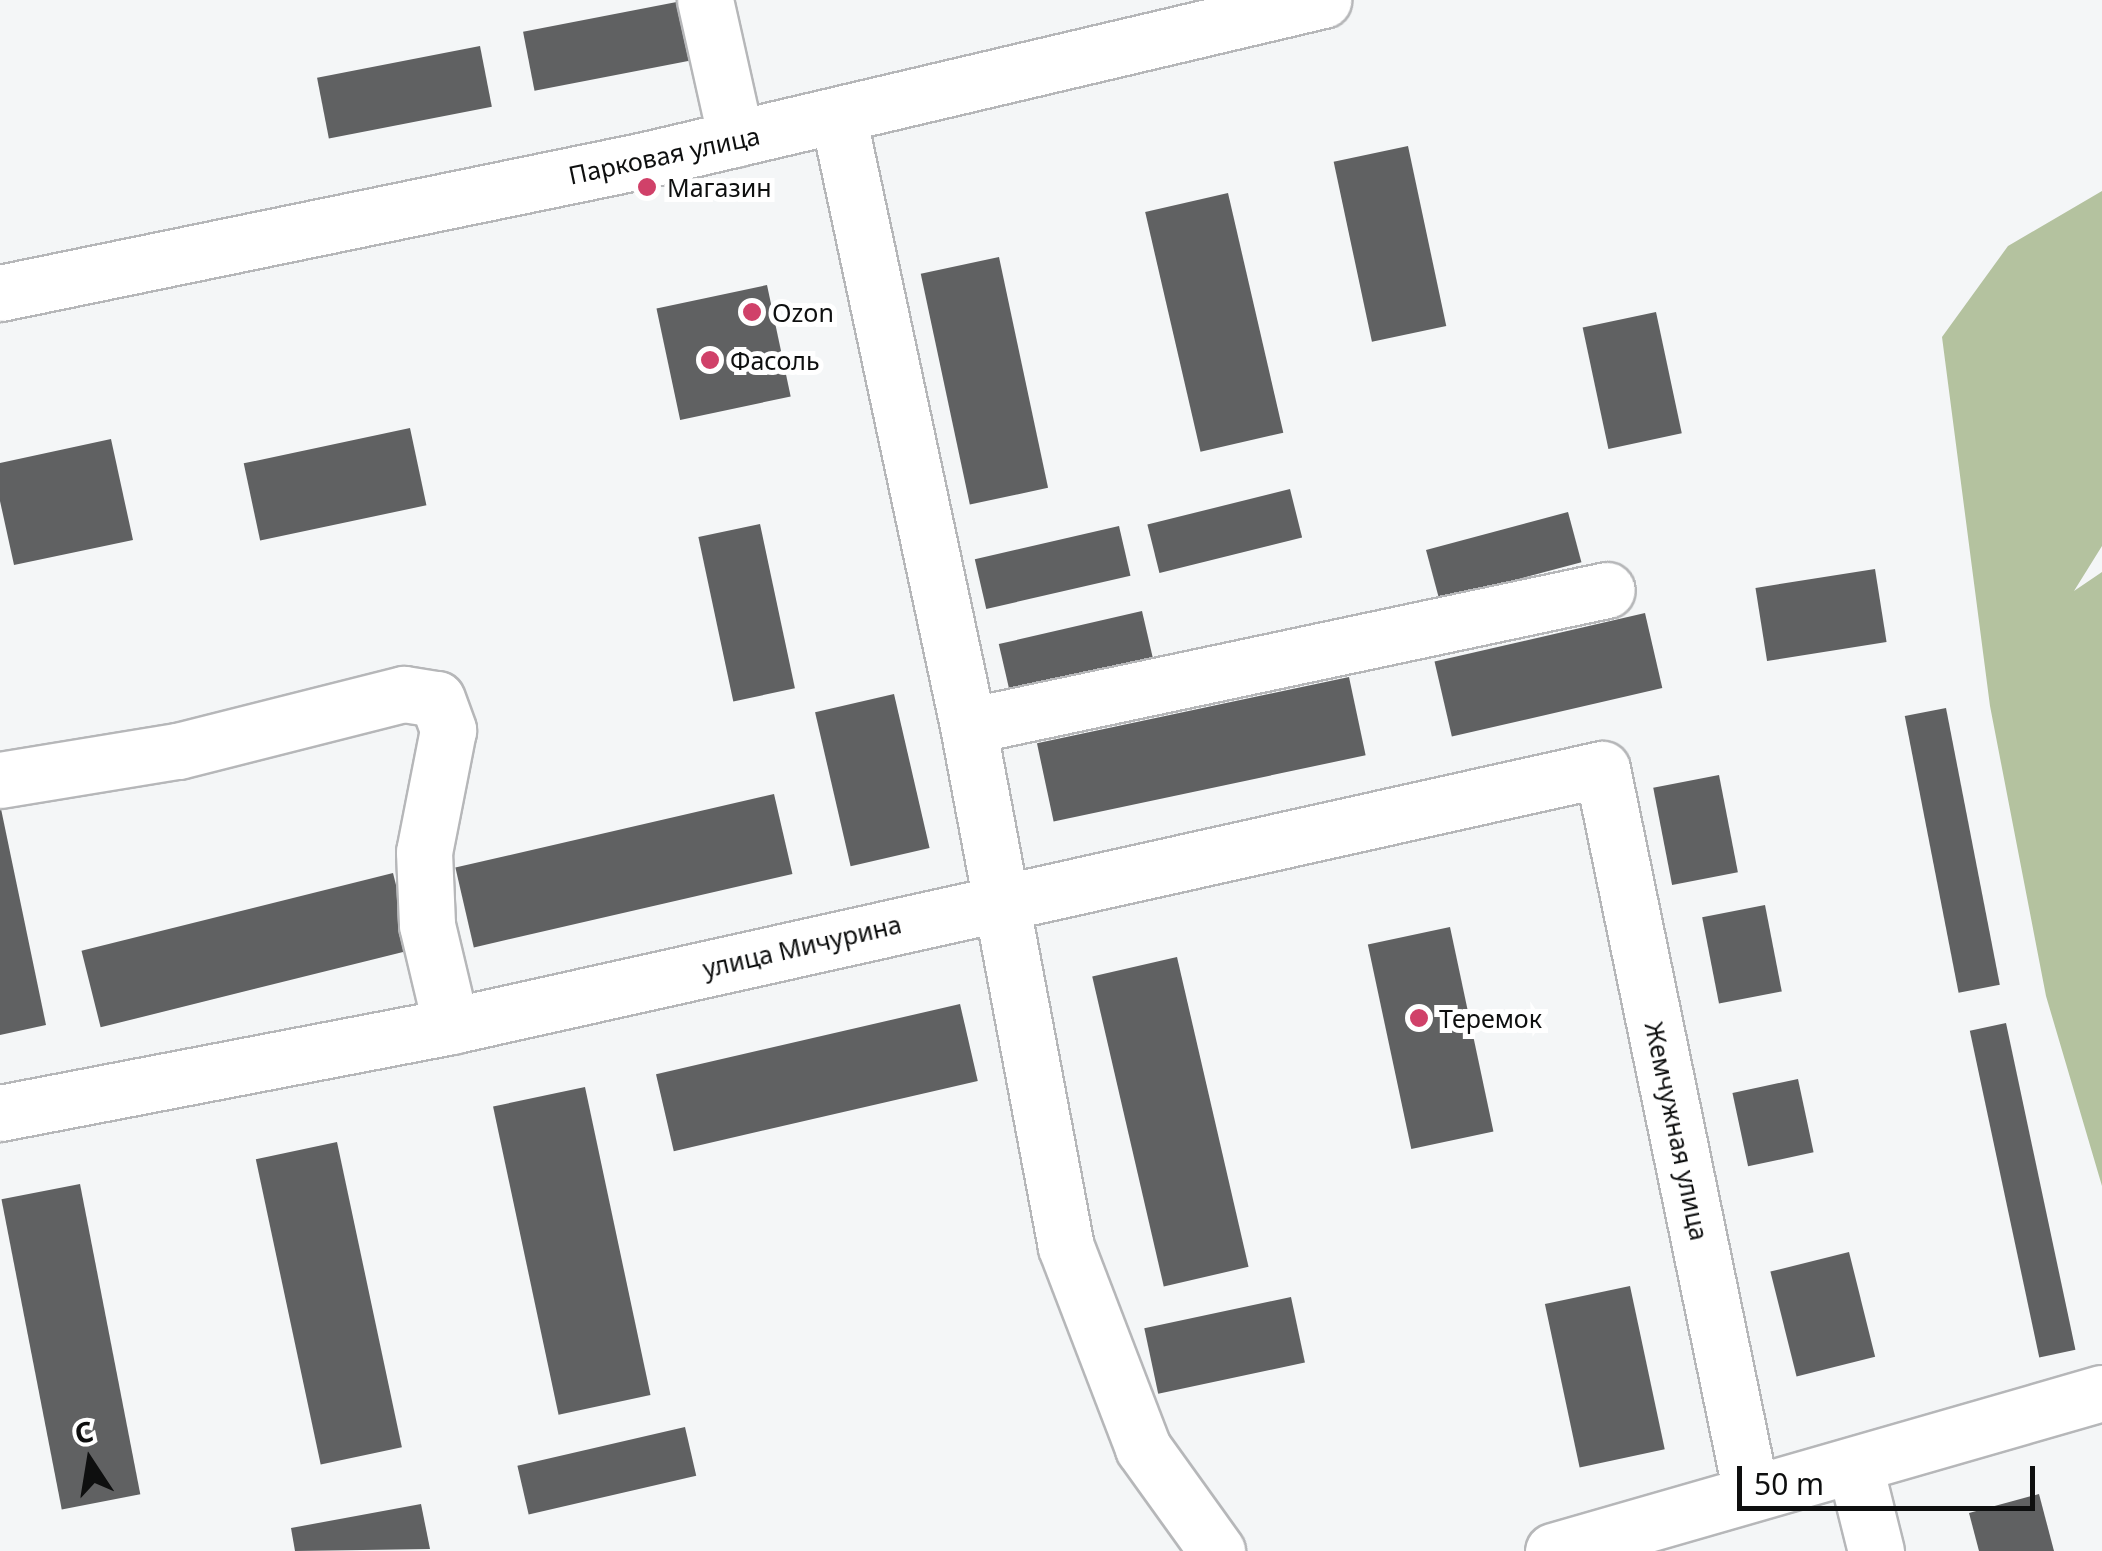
<!DOCTYPE html>
<html>
<head>
<meta charset="utf-8">
<style>
  body { margin:0 }
  #map { position:relative; width:2102px; height:1551px; overflow:hidden; background:#f4f6f7; font-family:"Noto Sans",sans-serif }
  div>[style] { position:absolute }
  .forest>* { inset:0; background:#b4c29f }
  .building>* { inset:0; background:#606162; transform-origin:0 0 }
  .roads { filter:drop-shadow(2px 0 #b6b7b9) drop-shadow(-2px 0 #b6b7b9) drop-shadow(0 2px #b6b7b9) drop-shadow(0 -2px #b6b7b9) }
  .minor>* { height:55px; margin:-27.5px; padding:0 27.5px; transform-origin:27.5px; border-radius:27.5px; background:#fff }
  .dots>* { width:28px; height:28px; translate:-50% -50%; box-sizing:border-box; border:5px solid #fff; border-radius:50% }
  span { translate:-50% -50%; white-space:nowrap; text-align:center; line-height:1.15; -webkit-text-stroke:10px #fff; paint-order:stroke }
  .street-label { font-size:25px; color:#0e0f0f }
  .poi-label { font-size:25px; color:#0e0f0f }
  .left { translate:0 -50%; text-align:left }
  .north { position:absolute; left:40px; top:1411px; width:100px; height:100px; -webkit-text-stroke:8px #fff; paint-order:stroke; rotate:348deg; font-size:28px; font-weight:700; line-height:40px; text-align:center; color:#0e0f0f }
  .north::after { content:''; display:block; margin:auto; width:35px; height:45px; background:#0e0f0f; clip-path:polygon(50% 0,100% 100%,50% 72%,0 100%) }
  .scale { position:absolute; left:1737px; top:1466px; width:298px; height:45px; box-sizing:border-box; border:5px solid #0e0f0f; border-top:0; padding-left:12px; font-size:30px; line-height:35px; white-space:nowrap; color:#0e0f0f; -webkit-text-stroke:8px #fff; paint-order:stroke }
</style>
</head>
<body>
<div id="map">
  <div class="forest">
    <div style="clip-path:polygon(2102px 191px,2102px 546px,2074px 591px,2102px 572px,2102px 1186px,2046px 996px,1990px 706px,1942px 337px,2008px 246px)"></div>
  </div>
  <div class="building">
    <div style="left:687px;top:0;width:60px;height:167px;rotate:79deg"></div>
    <div style="left:480px;top:46px;width:62px;height:166px;rotate:79deg"></div>
    <div style="left:1408px;top:146px;width:184px;height:76px;rotate:78deg"></div>
    <div style="left:1228px;top:193px;width:246px;height:85px;rotate:77deg"></div>
    <div style="left:999px;top:257px;width:236px;height:80px;rotate:78deg"></div>
    <div style="left:767px;top:285px;width:114px;height:113px;rotate:78deg"></div>
    <div style="left:1656px;top:312px;width:124px;height:75px;rotate:78deg"></div>
    <div style="left:410px;top:428px;width:79px;height:170px;rotate:78deg"></div>
    <div style="clip-path:polygon(111px 439px,133px 540px,14px 565px,0 501px,0 463px)"></div>
    <div style="left:1290px;top:489px;width:50px;height:147px;rotate:76deg"></div>
    <div style="left:1568px;top:512px;width:52px;height:147px;rotate:75deg"></div>
    <div style="left:760px;top:524px;width:168px;height:63px;rotate:78deg"></div>
    <div style="left:1119px;top:526px;width:51px;height:148px;rotate:77deg"></div>
    <div style="left:1875px;top:569px;width:74px;height:121px;rotate:81deg"></div>
    <div style="left:1142px;top:611px;width:51px;height:147px;rotate:77deg"></div>
    <div style="left:1645px;top:613px;width:77px;height:216px;rotate:77deg"></div>
    <div style="left:1349px;top:677px;width:80px;height:319px;rotate:78deg"></div>
    <div style="left:894px;top:694px;width:158px;height:81px;rotate:77deg"></div>
    <div style="left:1946px;top:708px;width:282px;height:42px;rotate:79deg"></div>
    <div style="left:1719px;top:775px;width:99px;height:67px;rotate:79deg"></div>
    <div style="left:774px;top:794px;width:82px;height:327px;rotate:77deg"></div>
    <div style="clip-path:polygon(0 804px,46px 1025px,0 1035px)"></div>
    <div style="left:393px;top:873px;width:79px;height:321px;rotate:76deg"></div>
    <div style="left:1765px;top:905px;width:88px;height:64px;rotate:79deg"></div>
    <div style="left:1450px;top:927px;width:209px;height:84px;rotate:78deg"></div>
    <div style="left:1177px;top:957px;width:318px;height:87px;rotate:77deg"></div>
    <div style="left:960px;top:1004px;width:79px;height:312px;rotate:77deg"></div>
    <div style="left:2006px;top:1023px;width:334px;height:37px;rotate:78deg"></div>
    <div style="left:1798px;top:1079px;width:75px;height:67px;rotate:78deg"></div>
    <div style="left:585px;top:1087px;width:315px;height:94px;rotate:78deg"></div>
    <div style="left:337px;top:1142px;width:312px;height:83px;rotate:78deg"></div>
    <div style="left:80px;top:1184px;width:316px;height:80px;rotate:79deg"></div>
    <div style="left:1849px;top:1252px;width:108px;height:81px;rotate:76deg"></div>
    <div style="left:1630px;top:1286px;width:167px;height:87px;rotate:78deg"></div>
    <div style="left:1291px;top:1297px;width:67px;height:150px;rotate:78deg"></div>
    <div style="left:685px;top:1427px;width:50px;height:172px;rotate:77deg"></div>
    <div style="clip-path:polygon(2039px 1494px,2054px 1551px,1979px 1551px,1969px 1513px)"></div>
    <div style="clip-path:polygon(421px 1504px,430px 1549px,295px 1551px,291px 1528px)"></div>
  </div>
  <div class="roads">
    <div class="minor">
      <div style="left:705px;top:0;width:142px;rotate:77.4deg"></div>
      <div style="left:838px;top:116px;width:624px;rotate:77.97deg"></div>
      <div style="left:968px;top:726px;width:530px;rotate:79.35deg"></div>
      <div style="left:1066px;top:1247px;width:215px;rotate:69deg"></div>
      <div style="left:1143px;top:1448px;width:127px;rotate:54.3deg"></div>
      <div style="left:0;top:293px;width:659px;rotate:-11.65deg"></div>
      <div style="left:645px;top:160px;width:697px;rotate:-13.28deg"></div>
      <div style="left:968px;top:726px;width:653px;rotate:-12.02deg"></div>
      <div style="left:0;top:780px;width:180px;rotate:-9.3deg"></div>
      <div style="left:178px;top:751px;width:233px;rotate:-14.2deg"></div>
      <div style="left:404px;top:694px;width:33px;rotate:9deg"></div>
      <div style="left:437px;top:699px;width:33px;rotate:70deg"></div>
      <div style="left:448px;top:730px;width:124px;rotate:101.1deg"></div>
      <div style="left:424px;top:852px;width:73px;rotate:87.6deg"></div>
      <div style="left:427px;top:925px;width:104px;rotate:76.6deg"></div>
      <div style="left:0;top:1113px;width:459px;rotate:-10.9deg"></div>
      <div style="left:451px;top:1026px;width:1179px;rotate:-12.59deg"></div>
      <div style="left:1602px;top:769px;width:739px;rotate:78.37deg"></div>
      <div style="left:1855px;top:1467px;width:87px;rotate:76deg"></div>
      <div style="left:1553px;top:1551px;width:571px;rotate:-16.06deg"></div>
    </div>
  </div>
  <div class="dots">
    <div style="left:647px;top:187px;background:#d04169"></div>
    <div style="left:752px;top:312px;background:#d04169"></div>
    <div style="left:710px;top:360px;background:#d04169"></div>
    <div style="left:1419px;top:1018px;background:#d04169"></div>
  </div>
  <div class="street-label">
    <span style="left:664px;top:155px;rotate:-12deg">Парковая улица</span>
    <span style="left:802px;top:946px;rotate:-13deg">улица Мичурина</span>
    <span style="left:1677px;top:1131px;rotate:78deg">Жемчужная улица</span>
  </div>
  <div class="poi-label">
    <span class="left" style="left:667px;top:187px">Магазин</span>
    <span class="left" style="left:772px;top:312px">Ozon</span>
    <span class="left" style="left:730px;top:360px">Фасоль</span>
    <span class="left" style="left:1439px;top:1018px">Теремок</span>
  </div>
  <div class="north">С</div>
  <div class="scale">50 m</div>
</div>
</body>
</html>
